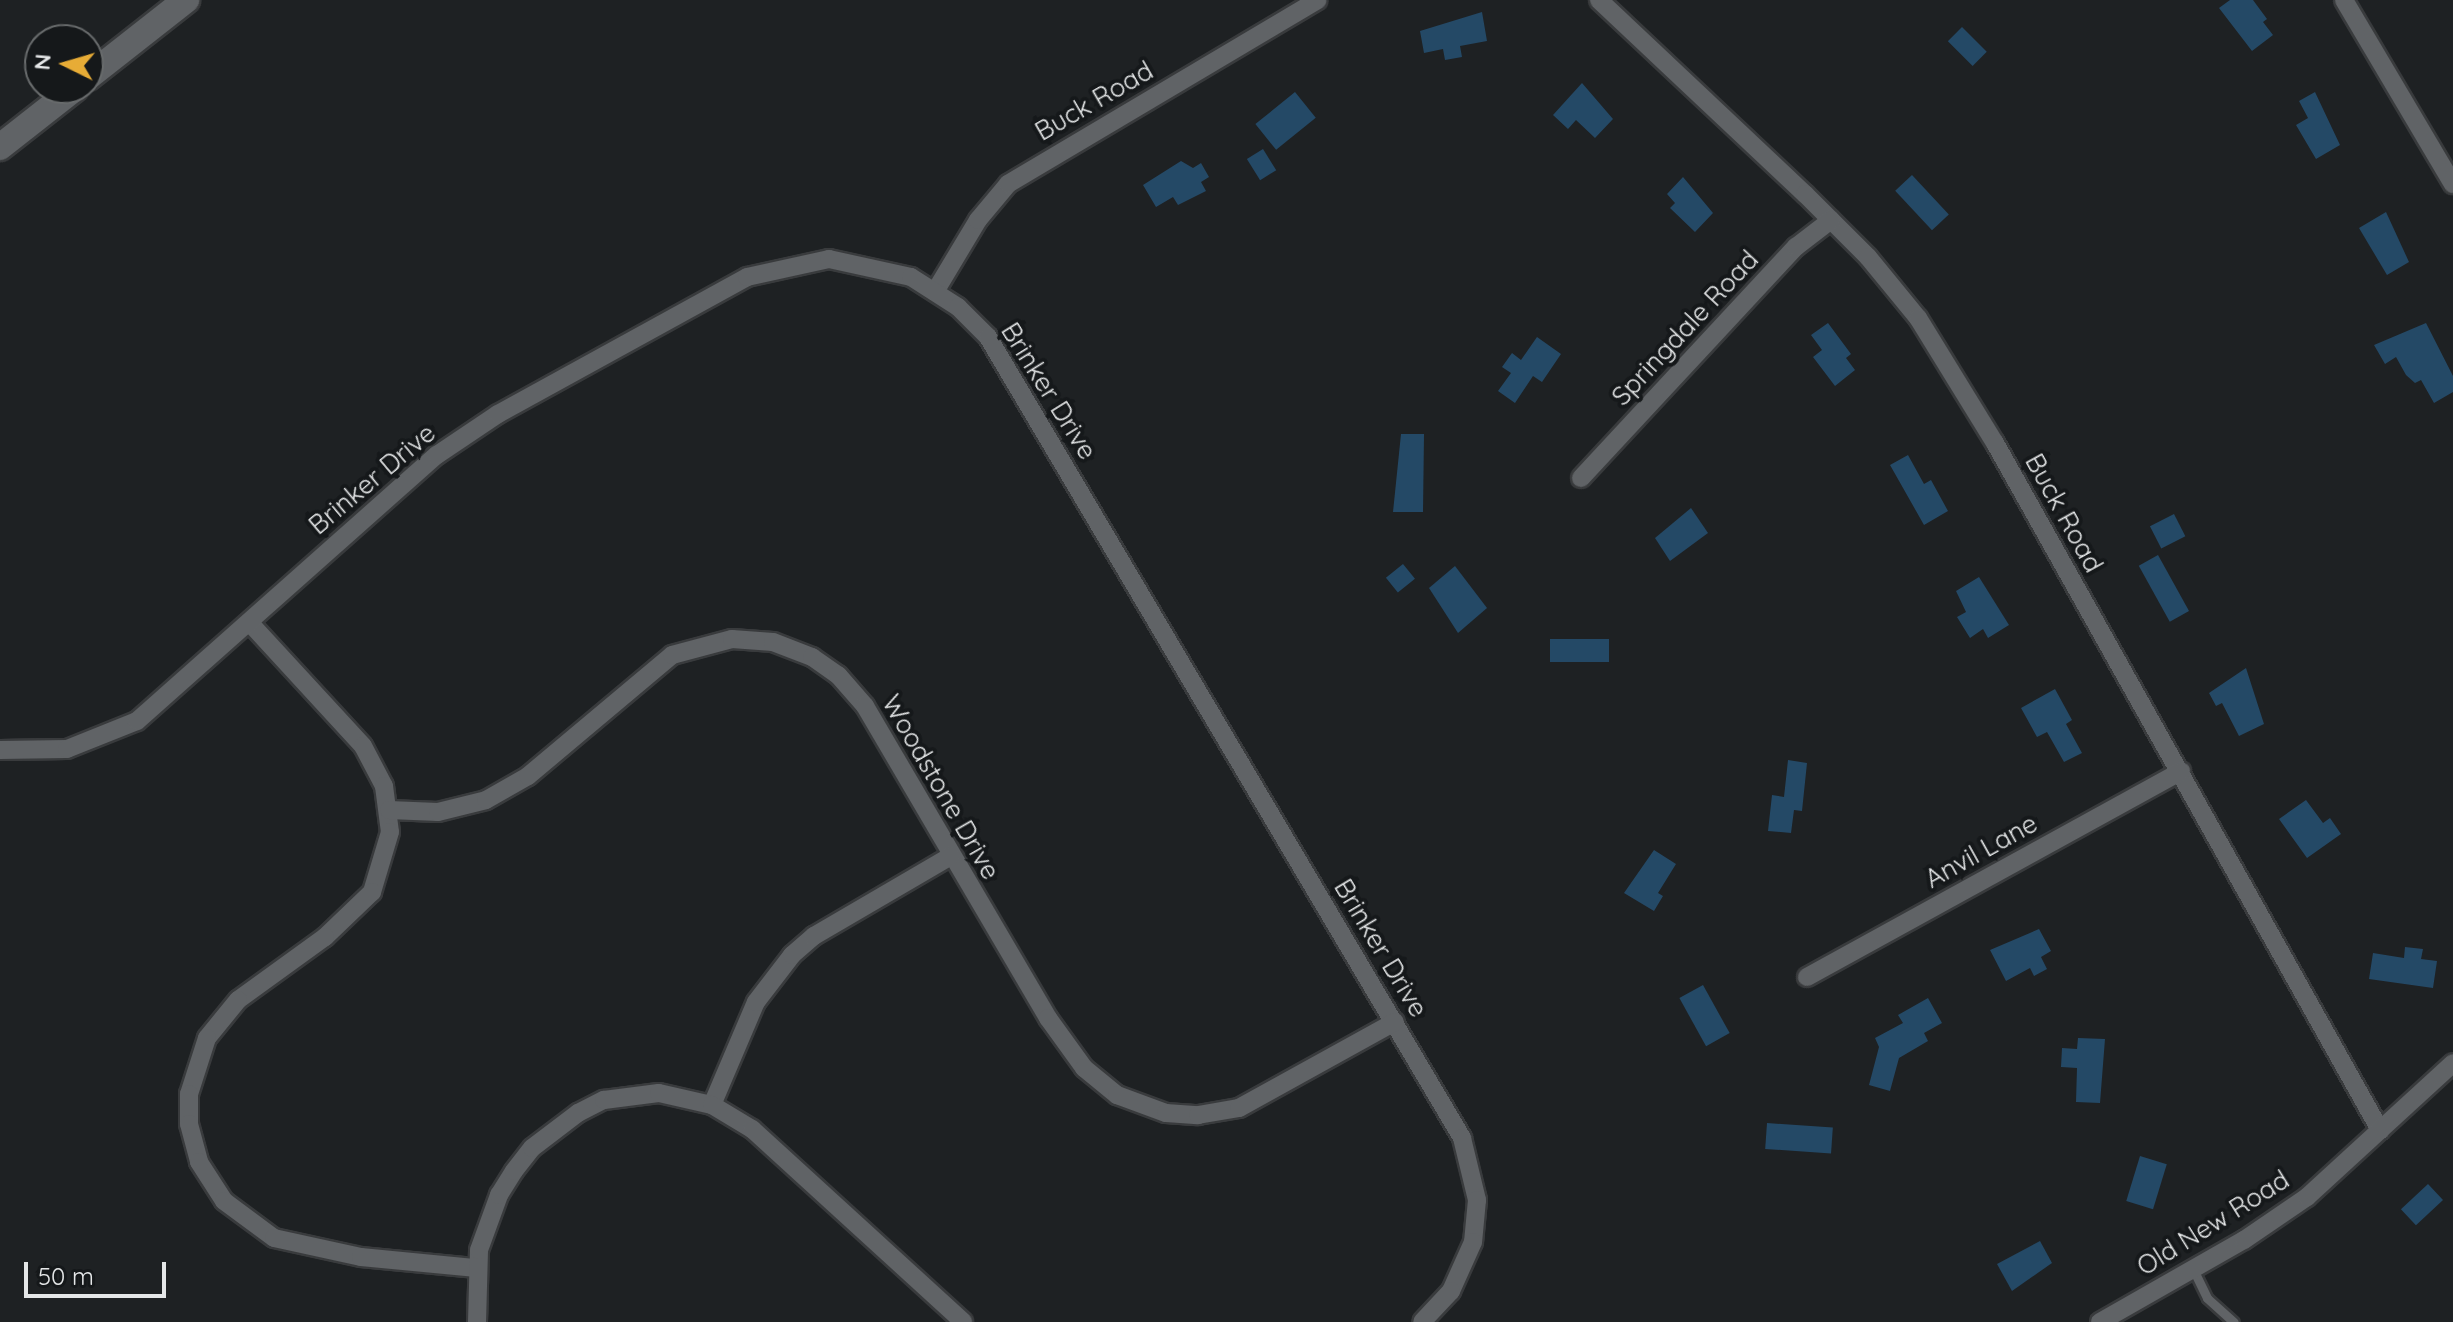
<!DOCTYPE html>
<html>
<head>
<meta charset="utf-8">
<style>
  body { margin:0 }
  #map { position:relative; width:2453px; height:1322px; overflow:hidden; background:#1e2123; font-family:Quicksand,sans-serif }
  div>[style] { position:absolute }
  .building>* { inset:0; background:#244966; transform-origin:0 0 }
  .roads { filter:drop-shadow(2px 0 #393b3d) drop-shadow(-2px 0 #393b3d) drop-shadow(0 2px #393b3d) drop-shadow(0 -2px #393b3d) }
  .lane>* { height:9px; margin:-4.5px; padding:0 4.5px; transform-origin:4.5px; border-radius:4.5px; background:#606366 }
  .street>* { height:18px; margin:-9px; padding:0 9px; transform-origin:9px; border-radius:9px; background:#606366 }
  .secondary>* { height:26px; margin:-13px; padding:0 13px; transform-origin:13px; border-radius:13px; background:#606366 }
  span { translate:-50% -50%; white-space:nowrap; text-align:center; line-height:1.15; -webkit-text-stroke:8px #15181a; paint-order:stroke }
  .street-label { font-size:26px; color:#e5e7e8 }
  .north { position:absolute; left:24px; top:24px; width:80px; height:80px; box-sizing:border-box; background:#15181a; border:2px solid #686b6c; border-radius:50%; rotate:275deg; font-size:22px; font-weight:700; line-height:32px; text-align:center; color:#e5e7e8 }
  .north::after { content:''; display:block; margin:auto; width:28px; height:36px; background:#e7ac36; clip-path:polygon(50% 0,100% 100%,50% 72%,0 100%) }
  .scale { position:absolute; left:24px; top:1262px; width:142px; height:36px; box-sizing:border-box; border:4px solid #e5e7e8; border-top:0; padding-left:10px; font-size:24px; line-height:28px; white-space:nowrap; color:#e5e7e8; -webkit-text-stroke:6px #15181a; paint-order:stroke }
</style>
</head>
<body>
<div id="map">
  <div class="building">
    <div style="clip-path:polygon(2230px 0,2253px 0,2267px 19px,2263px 22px,2273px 35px,2252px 51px,2219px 8px)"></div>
    <div style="clip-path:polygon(1482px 12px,1487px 41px,1460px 46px,1462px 57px,1445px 60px,1443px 49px,1424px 53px,1420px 31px)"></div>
    <div style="left:1962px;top:27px;width:35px;height:20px;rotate:45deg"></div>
    <div style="clip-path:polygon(1582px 83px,1613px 119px,1595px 138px,1576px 120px,1568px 129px,1553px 115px)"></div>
    <div style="left:1295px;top:92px;width:33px;height:51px;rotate:51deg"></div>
    <div style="clip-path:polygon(2315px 92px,2340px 145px,2316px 159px,2296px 125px,2308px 118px,2299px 101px)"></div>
    <div style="left:1263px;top:149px;width:25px;height:19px;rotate:58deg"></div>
    <div style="clip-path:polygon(1181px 161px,1193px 168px,1201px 163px,1209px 177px,1201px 182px,1206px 191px,1178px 205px,1173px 197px,1156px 207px,1143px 185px)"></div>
    <div style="left:1912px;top:175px;width:54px;height:23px;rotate:47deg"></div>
    <div style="clip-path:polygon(1683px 177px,1713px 213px,1695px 232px,1670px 208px,1675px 203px,1667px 194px)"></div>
    <div style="clip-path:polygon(2386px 212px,2409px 262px,2387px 275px,2359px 228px)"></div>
    <div style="clip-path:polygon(1828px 323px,1851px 354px,1846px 358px,1855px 370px,1835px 386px,1813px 357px,1822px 350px,1811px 335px)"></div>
    <div style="clip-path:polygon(2426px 323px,2453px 376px,2453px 392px,2434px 403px,2421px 380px,2415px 383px,2406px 375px,2396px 357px,2385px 364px,2374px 345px)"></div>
    <div style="clip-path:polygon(1537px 337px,1561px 354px,1542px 382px,1533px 376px,1515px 403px,1498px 391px,1511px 373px,1502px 367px,1512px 353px,1521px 360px)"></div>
    <div style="clip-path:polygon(1401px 434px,1424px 434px,1423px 512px,1393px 512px)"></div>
    <div style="clip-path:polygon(1908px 455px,1924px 484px,1931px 480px,1948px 511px,1924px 525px,1890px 465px)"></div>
    <div style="clip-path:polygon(1691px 508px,1708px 533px,1670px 561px,1655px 538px)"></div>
    <div style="left:2174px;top:514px;width:25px;height:27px;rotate:63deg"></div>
    <div style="left:2158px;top:555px;width:64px;height:22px;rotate:61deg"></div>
    <div style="left:1403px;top:564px;width:19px;height:22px;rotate:51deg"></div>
    <div style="clip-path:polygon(1455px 566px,1487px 608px,1458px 633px,1429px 588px)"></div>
    <div style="clip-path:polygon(1979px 577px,2009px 625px,1988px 638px,1983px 629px,1970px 638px,1957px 617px,1966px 612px,1956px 591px)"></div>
    <div style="left:1550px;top:639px;width:59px;height:23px"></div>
    <div style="clip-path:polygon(2246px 668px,2264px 724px,2239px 736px,2222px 703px,2216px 706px,2209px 693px)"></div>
    <div style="clip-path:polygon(2055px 689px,2072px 720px,2066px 724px,2082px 753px,2064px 762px,2047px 732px,2037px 737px,2021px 708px)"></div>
    <div style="clip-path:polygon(1788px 760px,1807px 763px,1802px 811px,1794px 810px,1791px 833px,1768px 831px,1772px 795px,1784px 797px)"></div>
    <div style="clip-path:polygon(2306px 800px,2323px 823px,2330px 818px,2341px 834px,2307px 858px,2279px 819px)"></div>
    <div style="clip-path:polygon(1654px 850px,1676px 864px,1658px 893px,1663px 896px,1654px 911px,1624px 893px)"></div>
    <div style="clip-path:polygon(2039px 929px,2051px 951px,2041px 957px,2047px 969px,2034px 976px,2030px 968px,2006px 981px,1990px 950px)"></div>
    <div style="clip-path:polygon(2405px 947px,2423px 949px,2421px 959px,2437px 961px,2433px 988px,2369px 979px,2373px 953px,2404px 958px)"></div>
    <div style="left:1703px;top:985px;width:55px;height:27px;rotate:61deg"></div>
    <div style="clip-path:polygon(1928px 998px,1942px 1023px,1924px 1033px,1928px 1041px,1899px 1058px,1890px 1091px,1869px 1085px,1879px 1047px,1875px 1038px,1903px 1023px,1898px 1015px)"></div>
    <div style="clip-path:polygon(2078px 1038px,2105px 1039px,2100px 1103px,2076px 1102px,2077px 1068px,2061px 1067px,2062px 1048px,2077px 1049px)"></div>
    <div style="left:1767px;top:1123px;width:66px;height:26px;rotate:4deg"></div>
    <div style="left:2140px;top:1156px;width:28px;height:47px;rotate:17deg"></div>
    <div style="left:2428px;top:1184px;width:22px;height:37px;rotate:47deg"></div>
    <div style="clip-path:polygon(2040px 1241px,2052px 1263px,2012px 1291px,1997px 1264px)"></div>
  </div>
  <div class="roads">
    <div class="lane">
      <div style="left:2193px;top:1269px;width:32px;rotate:64deg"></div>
      <div style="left:2207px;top:1298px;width:36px;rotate:42deg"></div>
    </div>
    <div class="street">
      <div style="left:1599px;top:0;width:283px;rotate:43.3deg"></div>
      <div style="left:1805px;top:194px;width:89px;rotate:45deg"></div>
      <div style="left:1868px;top:257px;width:79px;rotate:50.7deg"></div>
      <div style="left:1918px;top:318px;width:147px;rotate:58.4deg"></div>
      <div style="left:1995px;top:443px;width:788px;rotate:60.73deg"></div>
      <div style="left:2344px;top:0;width:214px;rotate:59.4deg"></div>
      <div style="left:936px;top:290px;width:82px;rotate:-59deg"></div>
      <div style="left:978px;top:220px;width:47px;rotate:-50.2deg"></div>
      <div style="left:1008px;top:184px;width:360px;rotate:-30.7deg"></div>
      <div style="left:1581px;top:478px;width:316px;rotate:-47.1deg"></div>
      <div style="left:1796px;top:247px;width:44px;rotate:-37.6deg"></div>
      <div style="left:249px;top:622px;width:168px;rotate:47.4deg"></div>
      <div style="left:363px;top:746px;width:45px;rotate:62.3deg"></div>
      <div style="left:384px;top:786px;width:46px;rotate:82.6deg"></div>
      <div style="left:390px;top:832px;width:63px;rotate:106.7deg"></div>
      <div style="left:372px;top:892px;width:65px;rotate:136.2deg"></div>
      <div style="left:325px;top:937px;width:107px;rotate:144.1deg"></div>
      <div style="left:238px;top:1000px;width:49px;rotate:129.2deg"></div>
      <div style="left:207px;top:1038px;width:59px;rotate:107.8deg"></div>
      <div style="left:189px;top:1094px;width:30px;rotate:90deg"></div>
      <div style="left:189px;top:1124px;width:39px;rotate:75deg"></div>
      <div style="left:199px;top:1162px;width:46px;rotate:57.3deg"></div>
      <div style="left:224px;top:1201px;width:62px;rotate:36.5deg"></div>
      <div style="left:274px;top:1238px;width:89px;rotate:12.3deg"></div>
      <div style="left:361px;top:1257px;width:116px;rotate:5.5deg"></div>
      <div style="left:0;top:750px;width:67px;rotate:-0.9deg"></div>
      <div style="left:67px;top:749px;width:75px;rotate:-21.8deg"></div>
      <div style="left:137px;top:721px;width:401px;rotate:-41.6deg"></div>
      <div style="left:437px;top:455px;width:73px;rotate:-33.9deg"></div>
      <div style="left:498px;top:414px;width:284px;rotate:-28.8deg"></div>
      <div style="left:747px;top:277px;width:84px;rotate:-12.4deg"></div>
      <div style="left:829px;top:259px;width:84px;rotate:12.4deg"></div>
      <div style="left:911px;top:277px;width:56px;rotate:32.6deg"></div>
      <div style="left:958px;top:307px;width:42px;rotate:45deg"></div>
      <div style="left:988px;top:337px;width:931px;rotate:59.38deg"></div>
      <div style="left:1462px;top:1138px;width:64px;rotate:76.4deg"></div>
      <div style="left:1477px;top:1200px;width:42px;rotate:95.4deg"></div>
      <div style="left:1473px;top:1242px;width:54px;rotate:114.2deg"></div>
      <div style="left:1451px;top:1291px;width:42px;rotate:133.1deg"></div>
      <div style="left:389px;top:810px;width:49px;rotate:2.3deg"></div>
      <div style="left:438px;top:812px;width:49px;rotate:-14deg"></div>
      <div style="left:486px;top:800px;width:48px;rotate:-29.7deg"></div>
      <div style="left:528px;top:776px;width:188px;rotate:-40deg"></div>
      <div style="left:672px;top:655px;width:62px;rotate:-14.9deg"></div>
      <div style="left:732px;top:639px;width:41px;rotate:4.2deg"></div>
      <div style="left:773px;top:642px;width:42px;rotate:21deg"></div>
      <div style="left:812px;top:657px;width:32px;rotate:35deg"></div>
      <div style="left:838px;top:675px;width:41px;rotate:48.9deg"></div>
      <div style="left:865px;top:706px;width:362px;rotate:59.6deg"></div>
      <div style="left:1048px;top:1018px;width:62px;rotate:54.2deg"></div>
      <div style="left:1084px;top:1068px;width:43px;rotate:39.3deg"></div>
      <div style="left:1117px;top:1095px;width:52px;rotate:20.2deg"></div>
      <div style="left:1166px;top:1113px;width:32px;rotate:4deg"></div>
      <div style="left:1198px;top:1115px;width:42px;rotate:-9.7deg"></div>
      <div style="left:1239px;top:1108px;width:178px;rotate:-28.9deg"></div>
      <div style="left:1807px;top:977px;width:427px;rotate:-28.8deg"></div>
      <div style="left:712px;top:1105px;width:112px;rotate:-66.9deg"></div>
      <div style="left:756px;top:1002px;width:59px;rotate:-52.5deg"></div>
      <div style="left:792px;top:955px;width:29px;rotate:-41deg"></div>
      <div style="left:814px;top:936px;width:159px;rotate:-30.3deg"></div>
      <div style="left:477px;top:1322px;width:72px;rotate:-88.4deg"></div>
      <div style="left:479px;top:1250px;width:59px;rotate:-70deg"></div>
      <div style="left:499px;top:1195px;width:28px;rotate:-58deg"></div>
      <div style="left:514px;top:1171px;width:29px;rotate:-52deg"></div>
      <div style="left:532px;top:1148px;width:58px;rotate:-37.3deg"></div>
      <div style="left:578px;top:1113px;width:29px;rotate:-27deg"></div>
      <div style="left:604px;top:1100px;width:55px;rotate:-7.3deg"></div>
      <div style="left:659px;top:1093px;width:54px;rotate:12.8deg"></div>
      <div style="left:712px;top:1105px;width:47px;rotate:31deg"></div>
      <div style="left:752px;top:1129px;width:286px;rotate:42.4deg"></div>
      <div style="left:2100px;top:1322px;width:166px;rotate:-29.7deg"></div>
      <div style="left:2244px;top:1240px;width:76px;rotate:-34.3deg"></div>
      <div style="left:2307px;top:1197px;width:198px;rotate:-42.5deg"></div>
    </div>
    <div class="secondary">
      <div style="left:88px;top:77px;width:125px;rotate:-38.2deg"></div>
      <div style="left:0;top:147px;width:95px;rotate:-38.2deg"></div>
    </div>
  </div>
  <div class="street-label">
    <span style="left:1094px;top:101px;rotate:-30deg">Buck Road</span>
    <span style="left:1685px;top:328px;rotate:-47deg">Springdale Road</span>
    <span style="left:1049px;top:391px;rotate:58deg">Brinker Drive</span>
    <span style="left:372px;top:479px;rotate:-40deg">Brinker Drive</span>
    <span style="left:2064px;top:513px;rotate:61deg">Buck Road</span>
    <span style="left:941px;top:787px;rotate:60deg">Woodstone Drive</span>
    <span style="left:1981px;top:851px;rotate:-29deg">Anvil Lane</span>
    <span style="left:1381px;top:948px;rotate:59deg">Brinker Drive</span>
    <span style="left:2213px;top:1223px;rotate:-32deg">Old New Road</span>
  </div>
  <div class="north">N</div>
  <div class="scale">50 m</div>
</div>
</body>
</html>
